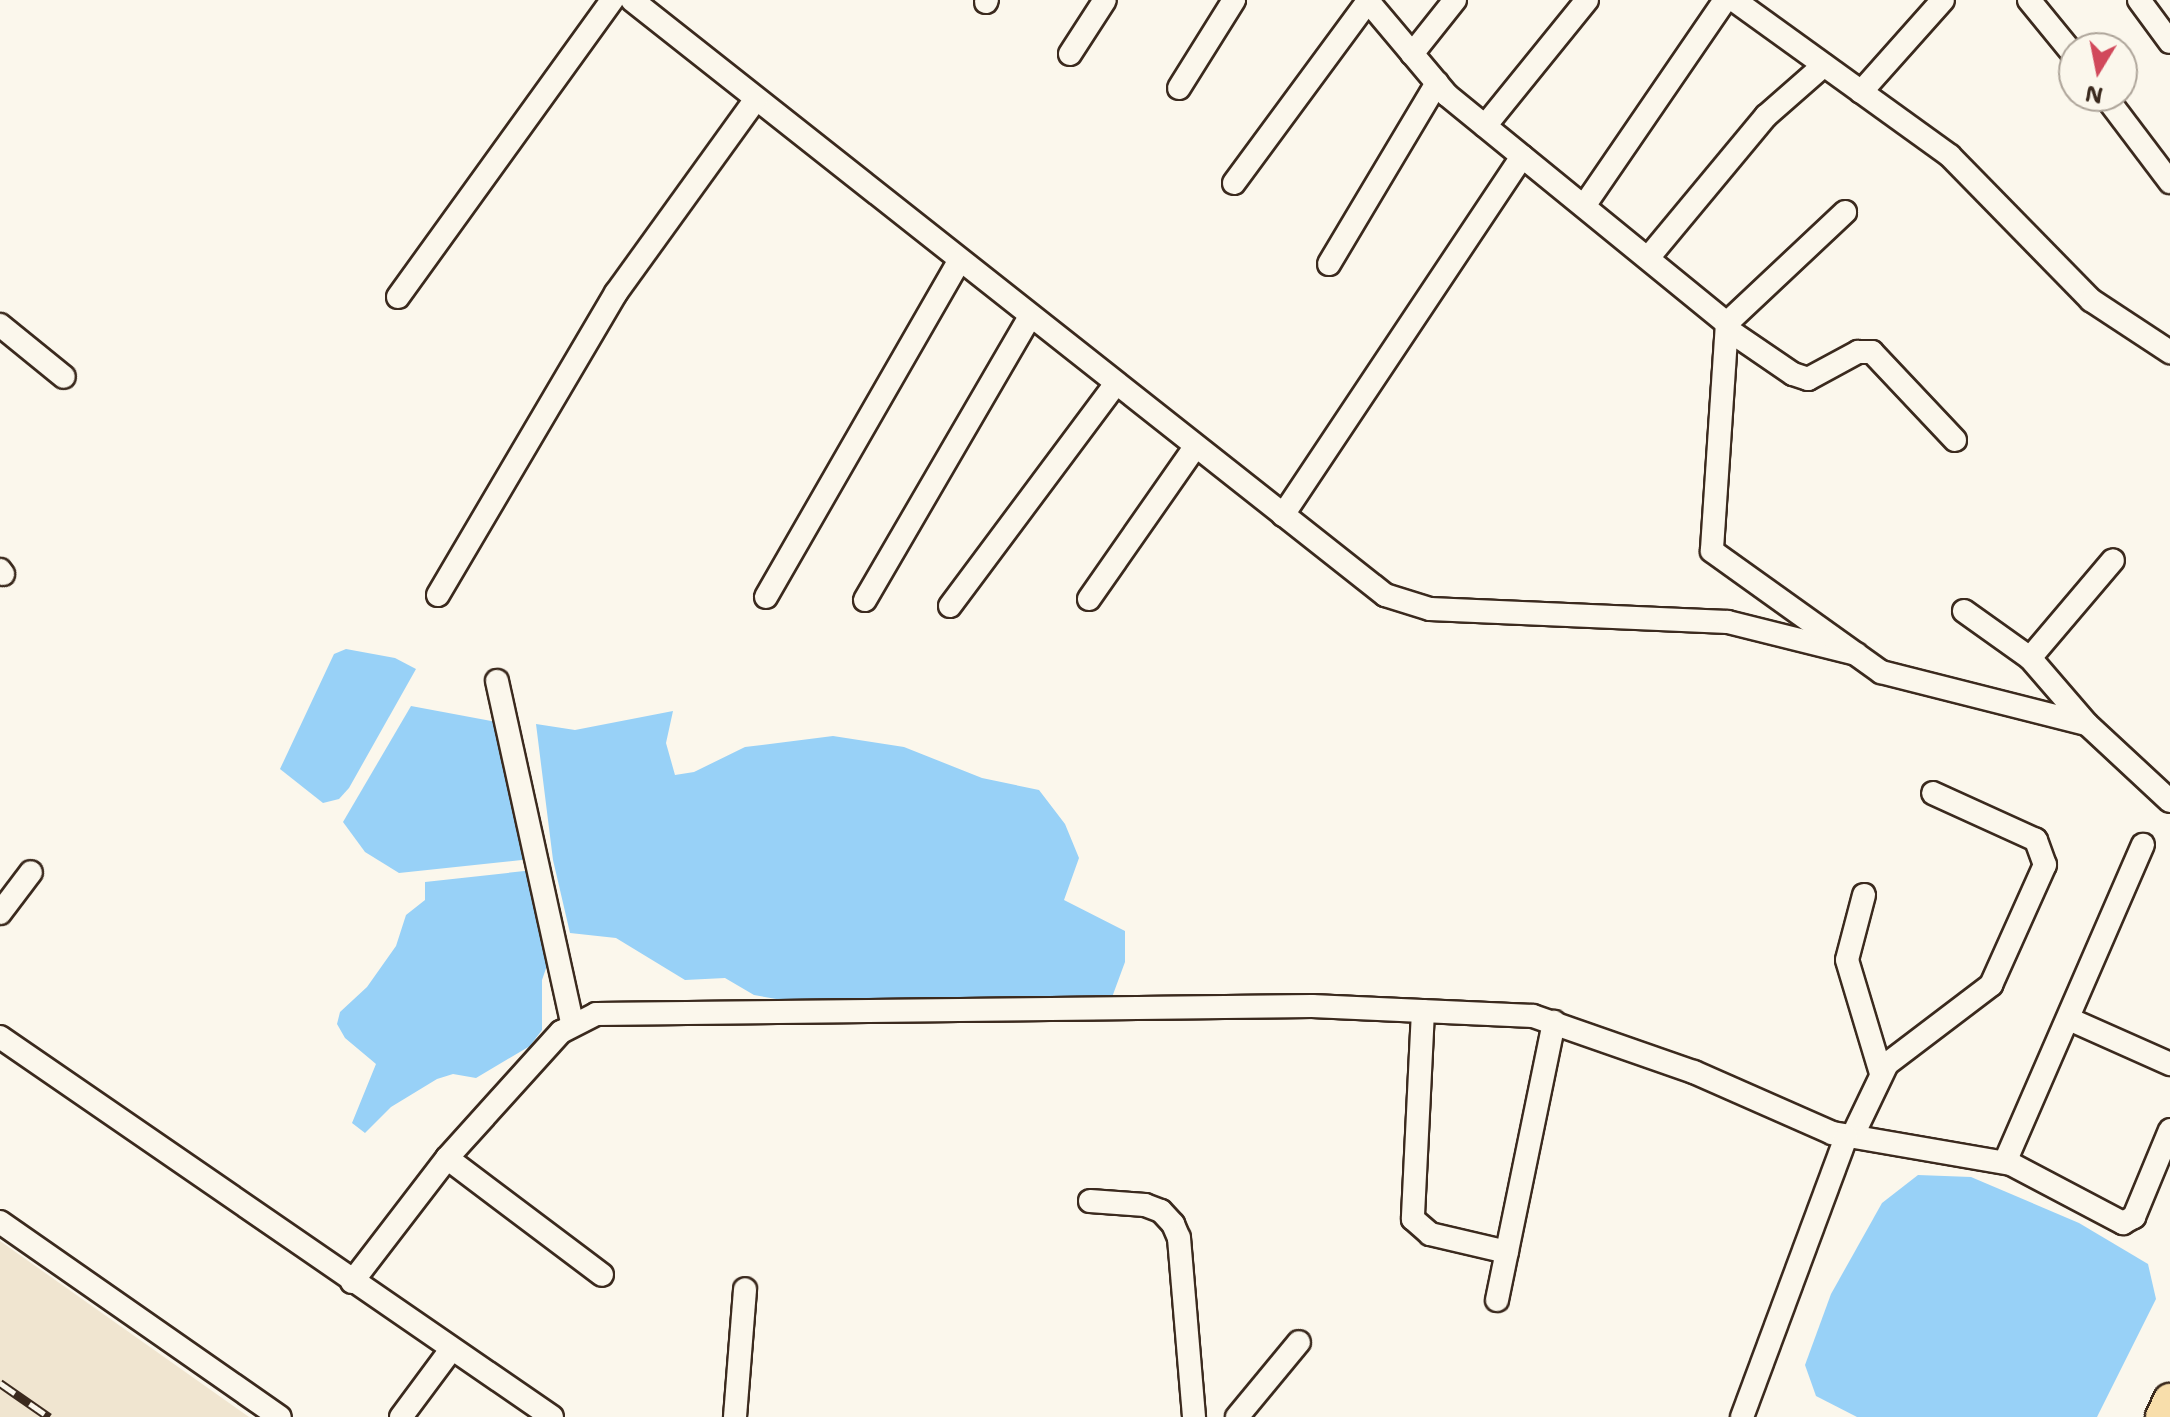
<!DOCTYPE html>
<html>
<head>
<meta charset="utf-8">
<style>
  body { margin:0 }
  #map { position:relative; width:2170px; height:1417px; overflow:hidden; background:#fbf7ec; font-family:"Shantell Sans",sans-serif }
  div>[style] { position:absolute }
  .built>* { inset:0; background:#f0e5d0 }
  .water>* { inset:0; background:#98d1f7 }
  .roads { filter:drop-shadow(2px 0 #3b2a1e) drop-shadow(-2px 0 #3b2a1e) drop-shadow(0 2px #3b2a1e) drop-shadow(0 -2px #3b2a1e) }
  .minor>* { height:22px; margin:-11px; padding:0 11px; transform-origin:11px; border-radius:11px; background:#fbf7ec }
  .highway>* { height:32px; margin:-16px; padding:0 16px; transform-origin:16px; border-radius:16px; background:#f8deab }
  .rail>* { height:9px; margin-top:-4.5px; transform-origin:0; background:repeating-linear-gradient(90deg,#fbf7ec 0 18px,#3b2a1e 0 36px); box-sizing:border-box; border-block:2px solid #3b2a1e }
  span { translate:-50% -50%; white-space:nowrap; text-align:center; line-height:1.15; -webkit-text-stroke:7px #fbf7ec; paint-order:stroke }
  .north { position:absolute; left:2058px; top:32px; width:80px; height:80px; box-sizing:border-box; background:#fbf7ec; border:2px solid #aea59a; border-radius:50%; rotate:190deg; font-size:22px; font-weight:700; line-height:32px; text-align:center; color:#3b2a1e }
  .north::after { content:''; display:block; margin:auto; width:28px; height:36px; background:#d1495b; clip-path:polygon(50% 0,100% 100%,50% 72%,0 100%) }
</style>
</head>
<body>
<div id="map">
  <div class="built">
    <div style="clip-path:polygon(0 1241px,249px 1417px,0 1417px)"></div>
  </div>
  <div class="water">
    <div style="clip-path:polygon(346px 649px,395px 658px,416px 669px,349px 788px,339px 799px,323px 803px,280px 769px,334px 654px)"></div>
    <div style="clip-path:polygon(411px 706px,513px 725px,540px 858px,399px 873px,365px 852px,343px 822px)"></div>
    <div style="clip-path:polygon(673px 711px,666px 743px,675px 775px,694px 772px,745px 747px,833px 736px,904px 747px,982px 778px,1039px 790px,1065px 824px,1079px 858px,1064px 900px,1125px 931px,1125px 962px,1111px 1000px,827px 1008px,754px 995px,725px 978px,685px 980px,616px 938px,570px 933px,553px 860px,536px 724px,575px 730px)"></div>
    <div style="clip-path:polygon(543px 869px,551px 954px,542px 980px,542px 1030px,530px 1046px,476px 1078px,453px 1074px,437px 1079px,391px 1107px,365px 1133px,352px 1123px,376px 1064px,345px 1038px,337px 1024px,340px 1012px,367px 987px,396px 946px,406px 915px,425px 900px,425px 882px)"></div>
    <div style="clip-path:polygon(1918px 1175px,1971px 1177px,2079px 1223px,2148px 1264px,2156px 1299px,2097px 1417px,1857px 1417px,1816px 1396px,1805px 1365px,1831px 1294px,1882px 1203px)"></div>
  </div>
  <div class="roads">
    <div class="minor">
      <div style="left:632px;top:0;width:960px;rotate:38.31deg"></div>
      <div style="left:1385px;top:595px;width:47px;rotate:17.3deg"></div>
      <div style="left:1430px;top:609px;width:298px;rotate:2.5deg"></div>
      <div style="left:1728px;top:622px;width:132px;rotate:14deg"></div>
      <div style="left:1367px;top:0;width:124px;rotate:49.9deg"></div>
      <div style="left:1447px;top:95px;width:361px;rotate:39.2deg"></div>
      <div style="left:1727px;top:323px;width:228px;rotate:93.8deg"></div>
      <div style="left:1712px;top:551px;width:208px;rotate:35.6deg"></div>
      <div style="left:1881px;top:672px;width:212px;rotate:14.2deg"></div>
      <div style="left:2087px;top:724px;width:113px;rotate:42.9deg"></div>
      <div style="left:1734px;top:0;width:266px;rotate:35.8deg"></div>
      <div style="left:1950px;top:156px;width:202px;rotate:45.6deg"></div>
      <div style="left:2091px;top:300px;width:95px;rotate:33.4deg"></div>
      <div style="left:2029px;top:0;width:71px;rotate:50.7deg"></div>
      <div style="left:2139px;top:0;width:52px;rotate:53.6deg"></div>
      <div style="left:986px;top:2px;width:2px;rotate:-63deg"></div>
      <div style="left:1070px;top:54px;width:64px;rotate:-57.1deg"></div>
      <div style="left:1412px;top:54px;width:69px;rotate:-51.5deg"></div>
      <div style="left:1179px;top:88px;width:104px;rotate:-58deg"></div>
      <div style="left:1861px;top:92px;width:123px;rotate:-48.3deg"></div>
      <div style="left:2105px;top:96px;width:108px;rotate:52.9deg"></div>
      <div style="left:1485px;top:126px;width:162px;rotate:-51deg"></div>
      <div style="left:1234px;top:183px;width:226px;rotate:-53.6deg"></div>
      <div style="left:1584px;top:206px;width:250px;rotate:-55.6deg"></div>
      <div style="left:1648px;top:258px;width:185px;rotate:-50.3deg"></div>
      <div style="left:1766px;top:116px;width:77px;rotate:-41.3deg"></div>
      <div style="left:1329px;top:264px;width:211px;rotate:-59.2deg"></div>
      <div style="left:398px;top:297px;width:366px;rotate:-54.2deg"></div>
      <div style="left:1727px;top:323px;width:162px;rotate:-43.2deg"></div>
      <div style="left:0;top:325px;width:82px;rotate:39.1deg"></div>
      <div style="left:1727px;top:329px;width:80px;rotate:34.3deg"></div>
      <div style="left:1793px;top:374px;width:16px;rotate:18deg"></div>
      <div style="left:1808px;top:379px;width:57px;rotate:-28.4deg"></div>
      <div style="left:1858px;top:352px;width:14px"></div>
      <div style="left:1872px;top:352px;width:121px;rotate:46.7deg"></div>
      <div style="left:1283px;top:515px;width:431px;rotate:-56.3deg"></div>
      <div style="left:0;top:570px;width:5px;rotate:53deg"></div>
      <div style="left:438px;top:595px;width:351px;rotate:-59.5deg"></div>
      <div style="left:616px;top:293px;width:239px;rotate:-54.2deg"></div>
      <div style="left:766px;top:597px;width:387px;rotate:-60.1deg"></div>
      <div style="left:1089px;top:599px;width:185px;rotate:-55.1deg"></div>
      <div style="left:865px;top:600px;width:328px;rotate:-59.8deg"></div>
      <div style="left:950px;top:606px;width:276px;rotate:-53.3deg"></div>
      <div style="left:1964px;top:611px;width:81px;rotate:35.5deg"></div>
      <div style="left:2030px;top:658px;width:87px;rotate:49.2deg"></div>
      <div style="left:2030px;top:658px;width:128px;rotate:-49.7deg"></div>
      <div style="left:497px;top:681px;width:349px;rotate:77.6deg"></div>
      <div style="left:1864px;top:895px;width:67px;rotate:104.7deg"></div>
      <div style="left:1847px;top:960px;width:118px;rotate:73.3deg"></div>
      <div style="left:0;top:913px;width:51px;rotate:-52.9deg"></div>
      <div style="left:1423px;top:1011px;width:208px;rotate:92.8deg"></div>
      <div style="left:1413px;top:1219px;width:23px;rotate:41deg"></div>
      <div style="left:1430px;top:1234px;width:79px;rotate:13.2deg"></div>
      <div style="left:2069px;top:1019px;width:111px;rotate:24deg"></div>
      <div style="left:0;top:1037px;width:670px;rotate:34.54deg"></div>
      <div style="left:1852px;top:1137px;width:81px;rotate:-64.4deg"></div>
      <div style="left:1887px;top:1064px;width:131px;rotate:-37.2deg"></div>
      <div style="left:1991px;top:985px;width:132px;rotate:-65.8deg"></div>
      <div style="left:2045px;top:865px;width:27px;rotate:-110deg"></div>
      <div style="left:2036px;top:840px;width:113px;rotate:-155.5deg"></div>
      <div style="left:447px;top:1158px;width:194px;rotate:37deg"></div>
      <div style="left:2005px;top:1162px;width:346px;rotate:-66.5deg"></div>
      <div style="left:1090px;top:1201px;width:55px;rotate:4.2deg"></div>
      <div style="left:1145px;top:1205px;width:17px;rotate:21deg"></div>
      <div style="left:1161px;top:1211px;width:18px;rotate:47deg"></div>
      <div style="left:1173px;top:1224px;width:15px;rotate:67deg"></div>
      <div style="left:1179px;top:1238px;width:180px;rotate:85.2deg"></div>
      <div style="left:0;top:1222px;width:341px;rotate:34.9deg"></div>
      <div style="left:352px;top:1282px;width:156px;rotate:-52.5deg"></div>
      <div style="left:447px;top:1158px;width:170px;rotate:-47.9deg"></div>
      <div style="left:561px;top:1032px;width:39px;rotate:-27deg"></div>
      <div style="left:596px;top:1014px;width:716px;rotate:-0.64deg"></div>
      <div style="left:1312px;top:1006px;width:221px;rotate:2.6deg"></div>
      <div style="left:1533px;top:1016px;width:170px;rotate:19.2deg"></div>
      <div style="left:1694px;top:1072px;width:151px;rotate:23.8deg"></div>
      <div style="left:1832px;top:1133px;width:182px;rotate:9.8deg"></div>
      <div style="left:2011px;top:1164px;width:127px;rotate:27.8deg"></div>
      <div style="left:2123px;top:1223px;width:13px;rotate:-29deg"></div>
      <div style="left:2134px;top:1217px;width:94px;rotate:-67.5deg"></div>
      <div style="left:1497px;top:1300px;width:284px;rotate:-78.4deg"></div>
      <div style="left:401px;top:1417px;width:82px;rotate:-53.4deg"></div>
      <div style="left:735px;top:1417px;width:128px;rotate:-85.5deg"></div>
      <div style="left:1237px;top:1417px;width:97px;rotate:-50.4deg"></div>
      <div style="left:1742px;top:1417px;width:299px;rotate:-69.6deg"></div>
    </div>
    <div class="highway">
      <div style="left:2162px;top:1417px;width:19px;rotate:-65deg"></div>
    </div>
  </div>
  <div class="rail">
    <div style="left:0;top:1383px;width:60px;rotate:34.8deg"></div>
  </div>
  <div class="north">N</div>
</div>
</body>
</html>
